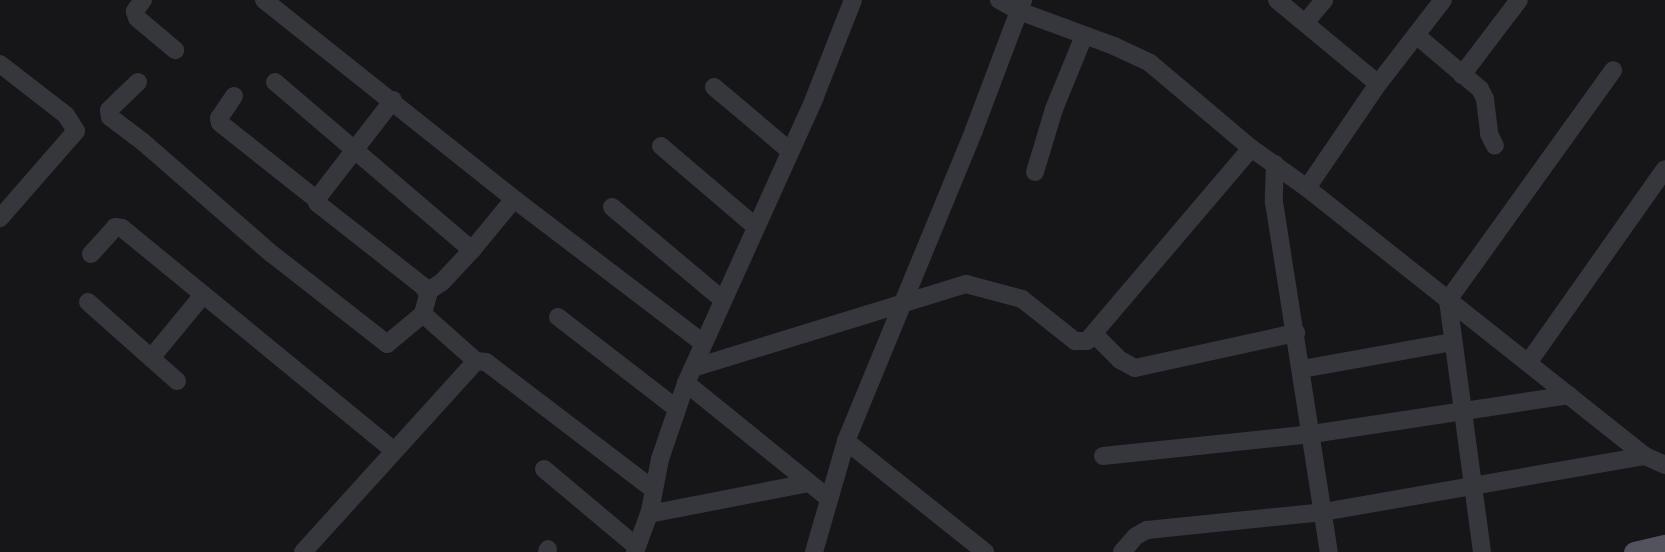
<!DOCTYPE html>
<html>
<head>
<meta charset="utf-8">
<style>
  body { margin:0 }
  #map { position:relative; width:1665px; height:552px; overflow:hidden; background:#161618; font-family:"Public Sans",sans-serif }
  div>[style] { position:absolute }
  .minor>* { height:18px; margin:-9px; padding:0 9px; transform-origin:9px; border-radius:9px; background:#36373d }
  .major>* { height:21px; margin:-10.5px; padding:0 10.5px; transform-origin:10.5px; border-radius:10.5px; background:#52535c }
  span { translate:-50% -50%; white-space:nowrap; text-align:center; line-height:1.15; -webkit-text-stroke:5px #111113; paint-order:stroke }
</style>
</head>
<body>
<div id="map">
  <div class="minor">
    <div style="left:143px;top:0;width:14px;rotate:126deg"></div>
    <div style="left:135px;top:11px;width:7px;rotate:74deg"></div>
    <div style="left:137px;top:18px;width:50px;rotate:40.1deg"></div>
    <div style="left:264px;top:0;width:320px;rotate:38.5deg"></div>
    <div style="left:514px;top:199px;width:238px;rotate:37.3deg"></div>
    <div style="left:999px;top:0;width:23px;rotate:29deg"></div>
    <div style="left:1019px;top:11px;width:101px;rotate:20.2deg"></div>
    <div style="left:1114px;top:46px;width:40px;rotate:25deg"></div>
    <div style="left:1150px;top:63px;width:132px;rotate:40.1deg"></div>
    <div style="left:1251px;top:148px;width:69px;rotate:35.5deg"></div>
    <div style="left:1307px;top:188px;width:431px;rotate:38.4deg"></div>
    <div style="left:1645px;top:456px;width:22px;rotate:24deg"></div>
    <div style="left:1277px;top:0;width:131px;rotate:39.7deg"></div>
    <div style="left:1305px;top:23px;width:30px;rotate:-50deg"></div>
    <div style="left:1416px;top:35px;width:84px;rotate:40.2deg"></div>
    <div style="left:1480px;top:89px;width:11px;rotate:63deg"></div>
    <div style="left:1485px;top:99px;width:35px;rotate:83deg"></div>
    <div style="left:1489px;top:134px;width:13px;rotate:63deg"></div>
    <div style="left:0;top:64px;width:83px;rotate:37.7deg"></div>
    <div style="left:66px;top:115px;width:19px;rotate:58deg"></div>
    <div style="left:76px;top:131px;width:116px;rotate:131.1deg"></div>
    <div style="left:1462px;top:75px;width:94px;rotate:-52.8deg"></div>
    <div style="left:138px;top:82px;width:40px;rotate:136deg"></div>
    <div style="left:109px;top:110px;width:7px;rotate:82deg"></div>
    <div style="left:110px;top:117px;width:41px;rotate:37.1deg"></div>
    <div style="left:143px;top:142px;width:171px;rotate:41deg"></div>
    <div style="left:272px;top:254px;width:146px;rotate:38deg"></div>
    <div style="left:387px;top:344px;width:47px;rotate:-39.8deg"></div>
    <div style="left:275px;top:82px;width:259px;rotate:40.5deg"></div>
    <div style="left:714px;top:87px;width:99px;rotate:40.1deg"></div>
    <div style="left:234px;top:96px;width:27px;rotate:124deg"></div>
    <div style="left:219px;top:118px;width:5px;rotate:79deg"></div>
    <div style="left:220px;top:123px;width:124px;rotate:38.4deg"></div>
    <div style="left:393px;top:100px;width:121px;rotate:127.6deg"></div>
    <div style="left:319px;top:196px;width:7px;rotate:106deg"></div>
    <div style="left:317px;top:203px;width:135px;rotate:38.1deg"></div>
    <div style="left:423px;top:286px;width:10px;rotate:61deg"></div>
    <div style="left:428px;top:295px;width:20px;rotate:105deg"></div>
    <div style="left:423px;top:314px;width:71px;rotate:41.6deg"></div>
    <div style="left:661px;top:146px;width:125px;rotate:40.5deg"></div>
    <div style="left:1275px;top:164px;width:38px;rotate:92deg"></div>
    <div style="left:1274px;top:202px;width:354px;rotate:81.1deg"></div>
    <div style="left:1035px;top:172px;width:66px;rotate:-73.2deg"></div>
    <div style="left:1054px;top:109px;width:79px;rotate:-67.7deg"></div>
    <div style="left:1307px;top:188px;width:126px;rotate:-55.7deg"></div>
    <div style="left:1378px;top:84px;width:106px;rotate:-52.3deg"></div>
    <div style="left:612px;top:207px;width:145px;rotate:40deg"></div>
    <div style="left:91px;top:254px;width:36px;rotate:-48deg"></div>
    <div style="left:115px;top:227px;width:7px;rotate:8deg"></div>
    <div style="left:122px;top:228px;width:350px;rotate:39.3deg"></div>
    <div style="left:427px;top:292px;width:18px;rotate:-34deg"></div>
    <div style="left:442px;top:282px;width:44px;rotate:-46.8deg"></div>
    <div style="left:472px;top:250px;width:66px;rotate:-50.5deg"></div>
    <div style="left:88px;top:302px;width:119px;rotate:41.6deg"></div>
    <div style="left:558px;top:317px;width:150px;rotate:37.7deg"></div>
    <div style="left:1095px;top:335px;width:35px;rotate:45deg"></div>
    <div style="left:1120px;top:360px;width:17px;rotate:28deg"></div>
    <div style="left:1135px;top:368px;width:165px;rotate:-12.3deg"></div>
    <div style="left:151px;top:358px;width:82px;rotate:-50.5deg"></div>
    <div style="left:1528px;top:363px;width:237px;rotate:-54.8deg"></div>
    <div style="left:693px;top:368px;width:286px;rotate:-17.1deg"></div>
    <div style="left:966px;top:284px;width:58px;rotate:15deg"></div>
    <div style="left:1022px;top:299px;width:68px;rotate:38.4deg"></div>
    <div style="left:1075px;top:341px;width:12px"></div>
    <div style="left:1087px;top:341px;width:253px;rotate:-49.6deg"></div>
    <div style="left:1302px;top:369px;width:152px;rotate:-10.2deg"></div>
    <div style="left:686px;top:383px;width:184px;rotate:39deg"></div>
    <div style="left:846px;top:441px;width:178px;rotate:38.6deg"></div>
    <div style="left:1103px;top:456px;width:210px;rotate:-6deg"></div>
    <div style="left:1312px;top:434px;width:260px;rotate:-8.6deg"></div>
    <div style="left:544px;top:469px;width:121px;rotate:40deg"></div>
    <div style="left:649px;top:514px;width:163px;rotate:-11deg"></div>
    <div style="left:303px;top:552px;width:258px;rotate:-47.8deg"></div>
    <div style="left:476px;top:361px;width:10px;rotate:6deg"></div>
    <div style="left:486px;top:362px;width:210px;rotate:37.3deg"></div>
    <div style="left:547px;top:552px;width:3px;rotate:-72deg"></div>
    <div style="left:635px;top:552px;width:44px;rotate:-69.9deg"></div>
    <div style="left:650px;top:511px;width:53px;rotate:-79.1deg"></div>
    <div style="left:660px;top:459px;width:80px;rotate:-71.1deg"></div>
    <div style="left:686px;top:383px;width:312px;rotate:-65.7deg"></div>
    <div style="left:814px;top:99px;width:106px;rotate:-68.5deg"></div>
    <div style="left:814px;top:552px;width:116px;rotate:-73.9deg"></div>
    <div style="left:846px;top:441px;width:336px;rotate:-67.6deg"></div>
    <div style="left:974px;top:130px;width:139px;rotate:-69.3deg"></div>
    <div style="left:1122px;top:552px;width:21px;rotate:-49deg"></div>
    <div style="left:1136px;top:536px;width:13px;rotate:-29deg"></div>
    <div style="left:1147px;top:530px;width:177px;rotate:-5.8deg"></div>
    <div style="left:1323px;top:512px;width:327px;rotate:-9.9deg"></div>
    <div style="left:1482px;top:552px;width:254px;rotate:-97.7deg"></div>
    <div style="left:1448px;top:300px;width:283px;rotate:-54.3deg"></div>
  </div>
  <div class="major">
    <div style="left:1634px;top:552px;width:32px;rotate:-13deg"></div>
  </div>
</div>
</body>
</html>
